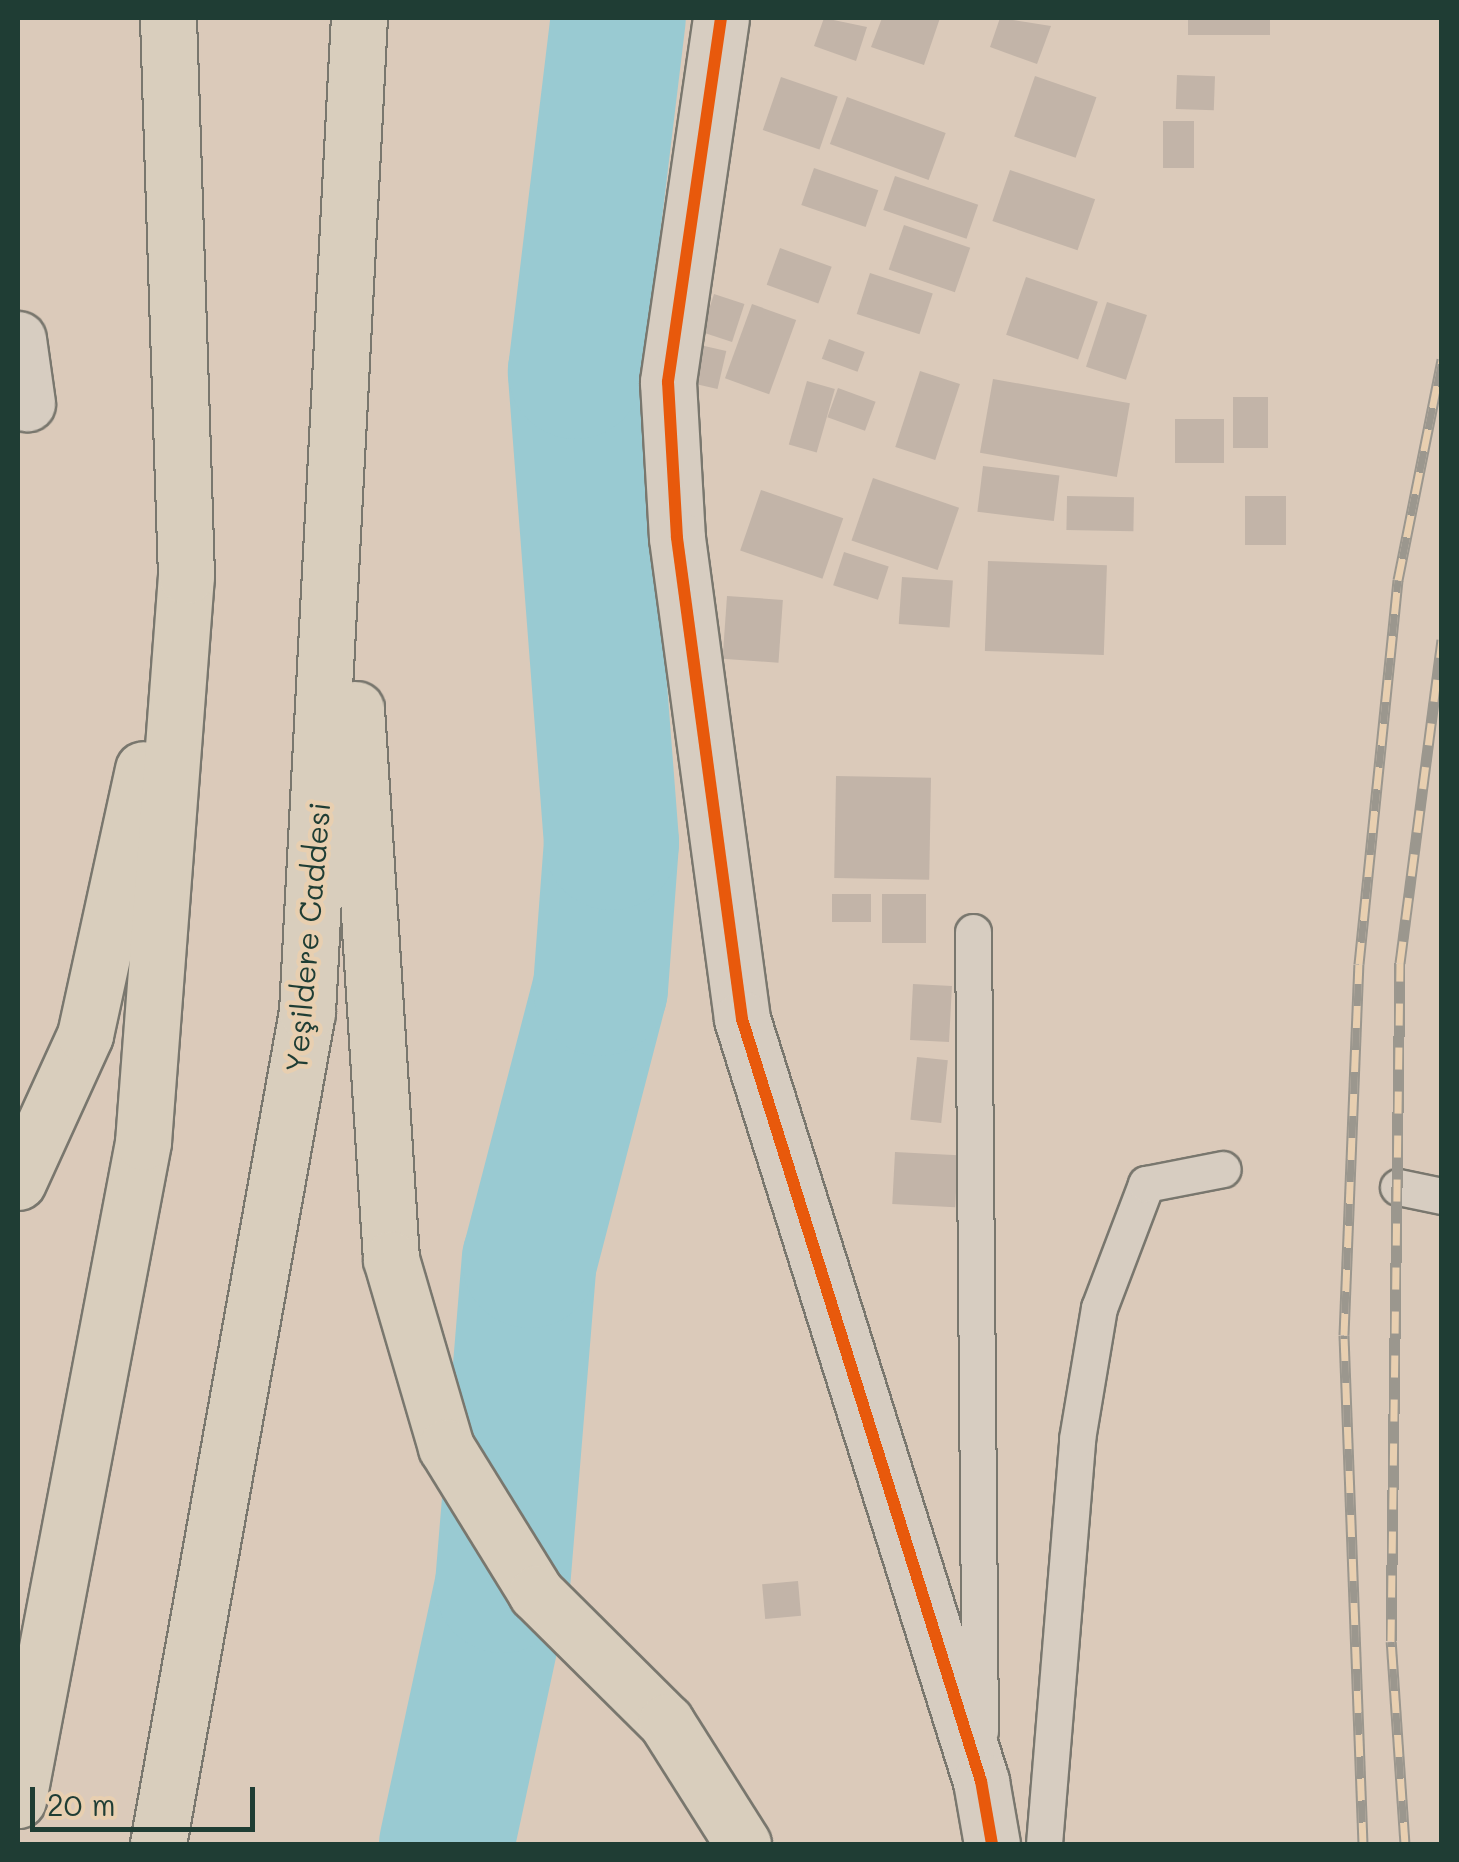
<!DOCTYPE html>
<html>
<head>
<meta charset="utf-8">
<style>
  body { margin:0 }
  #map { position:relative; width:1459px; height:1862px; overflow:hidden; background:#dbcaba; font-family:Mali,sans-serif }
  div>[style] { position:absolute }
  .river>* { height:135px; margin:-67.5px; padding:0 67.5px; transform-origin:67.5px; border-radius:67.5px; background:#99cad2 }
  .building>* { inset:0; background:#c2b4a8; transform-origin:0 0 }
  .roads { filter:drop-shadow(2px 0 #79776e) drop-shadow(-2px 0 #79776e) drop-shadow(0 2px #79776e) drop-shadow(0 -2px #79776e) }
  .service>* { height:35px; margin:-17.5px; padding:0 17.5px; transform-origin:17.5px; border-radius:17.5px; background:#d7cdc1 }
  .minor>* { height:55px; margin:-27.5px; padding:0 27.5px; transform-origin:27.5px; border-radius:27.5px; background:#d7cdc1 }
  .tertiary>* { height:55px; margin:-27.5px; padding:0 27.5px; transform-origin:27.5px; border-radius:27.5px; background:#d7cdc1 }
  .trunk>* { height:55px; margin:-27.5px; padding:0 27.5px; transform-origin:27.5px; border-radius:27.5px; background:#d9cebd }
  .rail>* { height:11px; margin-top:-5.5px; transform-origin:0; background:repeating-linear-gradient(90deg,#e8cfb0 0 22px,#9b978e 0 44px); box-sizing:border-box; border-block:2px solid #9b978e }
  .cycleway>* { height:12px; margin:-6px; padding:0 6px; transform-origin:6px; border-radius:6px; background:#e8590c }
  span { translate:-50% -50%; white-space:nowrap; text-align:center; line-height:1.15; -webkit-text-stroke:9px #e8cfb0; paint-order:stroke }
  .street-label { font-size:30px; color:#1f3d34 }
  .frame { position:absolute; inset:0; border:20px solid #1f3d34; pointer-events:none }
  .scale { position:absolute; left:30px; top:1787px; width:225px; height:45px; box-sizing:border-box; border:5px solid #1f3d34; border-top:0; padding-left:12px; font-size:30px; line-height:35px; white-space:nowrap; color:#1f3d34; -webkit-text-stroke:8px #e8cfb0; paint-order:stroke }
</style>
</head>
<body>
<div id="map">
  <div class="river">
    <div style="left:446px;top:1844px;width:265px;rotate:-77.8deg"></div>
    <div style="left:502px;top:1585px;width:326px;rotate:-85.3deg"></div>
    <div style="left:529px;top:1260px;width:281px;rotate:-75.4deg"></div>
    <div style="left:600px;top:988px;width:146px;rotate:-85.7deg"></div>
    <div style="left:611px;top:842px;width:472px;rotate:-94.4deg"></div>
    <div style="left:575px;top:371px;width:356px;rotate:-83.1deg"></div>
  </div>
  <div class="building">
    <div style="clip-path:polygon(824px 18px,867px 27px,856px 61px,814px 46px)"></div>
    <div style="clip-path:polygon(882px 18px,940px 18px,924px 65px,871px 47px)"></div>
    <div style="clip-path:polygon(1000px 18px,1051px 26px,1037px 64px,990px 47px)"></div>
    <div style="left:1188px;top:18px;width:82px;height:17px"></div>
    <div style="left:1177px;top:75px;width:38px;height:34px;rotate:2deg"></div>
    <div style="left:1035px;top:76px;width:65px;height:64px;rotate:19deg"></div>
    <div style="left:781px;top:77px;width:60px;height:56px;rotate:19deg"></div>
    <div style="left:847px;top:97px;width:105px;height:50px;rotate:20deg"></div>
    <div style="left:1163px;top:121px;width:31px;height:47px"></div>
    <div style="left:814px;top:168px;width:68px;height:39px;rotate:19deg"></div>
    <div style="left:1010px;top:170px;width:90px;height:54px;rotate:19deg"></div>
    <div style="left:895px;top:176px;width:88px;height:36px;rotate:19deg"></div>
    <div style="left:904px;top:225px;width:70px;height:47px;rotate:19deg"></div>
    <div style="left:780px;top:248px;width:55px;height:39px;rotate:20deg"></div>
    <div style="left:870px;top:273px;width:66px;height:43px;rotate:18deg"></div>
    <div style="left:1026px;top:277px;width:76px;height:61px;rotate:19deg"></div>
    <div style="left:714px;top:294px;width:32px;height:40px;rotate:18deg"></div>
    <div style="left:1107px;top:302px;width:42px;height:68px;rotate:18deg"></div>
    <div style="left:752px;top:304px;width:47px;height:79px;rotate:20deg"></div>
    <div style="left:829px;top:339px;width:38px;height:21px;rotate:20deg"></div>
    <div style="left:700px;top:345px;width:27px;height:39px;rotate:13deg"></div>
    <div style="left:920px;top:371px;width:42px;height:80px;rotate:18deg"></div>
    <div style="left:993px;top:379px;width:139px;height:75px;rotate:10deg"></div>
    <div style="left:807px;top:381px;width:29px;height:66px;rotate:16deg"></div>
    <div style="left:838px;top:388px;width:40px;height:31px;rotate:20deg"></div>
    <div style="left:1233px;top:397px;width:35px;height:51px"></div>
    <div style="left:1175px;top:419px;width:49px;height:44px"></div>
    <div style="left:983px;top:466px;width:77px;height:46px;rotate:7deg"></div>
    <div style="left:873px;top:478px;width:91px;height:66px;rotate:19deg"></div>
    <div style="left:761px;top:490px;width:87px;height:64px;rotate:19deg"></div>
    <div style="left:1067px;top:496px;width:67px;height:34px;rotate:1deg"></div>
    <div style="left:1245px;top:496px;width:41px;height:49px"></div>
    <div style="left:844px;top:552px;width:47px;height:35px;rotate:18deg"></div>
    <div style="left:988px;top:561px;width:119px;height:90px;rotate:2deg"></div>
    <div style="left:902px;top:577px;width:51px;height:47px;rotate:4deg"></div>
    <div style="left:727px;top:596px;width:56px;height:63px;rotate:4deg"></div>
    <div style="left:836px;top:776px;width:95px;height:102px;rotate:1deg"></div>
    <div style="left:832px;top:894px;width:39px;height:28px"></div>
    <div style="left:882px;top:894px;width:44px;height:49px"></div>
    <div style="left:913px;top:984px;width:39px;height:56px;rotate:3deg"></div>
    <div style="left:917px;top:1057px;width:31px;height:63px;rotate:6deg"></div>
    <div style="left:895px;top:1152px;width:63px;height:52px;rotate:3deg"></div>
    <div style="left:798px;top:1581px;width:35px;height:36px;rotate:85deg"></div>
  </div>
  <div class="roads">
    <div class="service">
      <div style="left:973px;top:932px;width:799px;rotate:89.5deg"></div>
      <div style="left:1398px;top:1187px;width:45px;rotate:11.6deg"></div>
      <div style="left:1044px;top:1844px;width:406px;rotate:-85.3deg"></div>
      <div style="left:1077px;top:1439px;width:133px;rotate:-80.5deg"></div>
      <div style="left:1099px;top:1308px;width:133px;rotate:-69.2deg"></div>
      <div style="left:1146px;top:1184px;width:78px;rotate:-11deg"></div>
    </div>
    <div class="minor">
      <div style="left:18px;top:339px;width:65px;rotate:82deg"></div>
    </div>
    <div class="tertiary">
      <div style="left:721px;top:18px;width:368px;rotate:98.3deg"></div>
      <div style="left:668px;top:382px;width:156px;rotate:86.7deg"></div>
      <div style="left:677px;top:538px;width:485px;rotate:82.3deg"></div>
      <div style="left:742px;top:1019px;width:799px;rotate:72.59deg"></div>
      <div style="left:981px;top:1781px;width:64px;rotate:80.1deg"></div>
    </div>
    <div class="trunk">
      <div style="left:356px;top:709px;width:551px;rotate:86.36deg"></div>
      <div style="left:391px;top:1259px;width:196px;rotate:73.7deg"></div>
      <div style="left:446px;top:1447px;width:172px;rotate:58.3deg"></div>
      <div style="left:536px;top:1593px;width:183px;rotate:44.8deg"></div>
      <div style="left:666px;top:1722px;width:144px;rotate:57.7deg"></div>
      <div style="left:18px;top:1182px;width:162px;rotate:-65.5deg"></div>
      <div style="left:85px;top:1035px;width:272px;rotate:-77.7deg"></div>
      <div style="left:18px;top:1800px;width:670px;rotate:-79.24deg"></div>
      <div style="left:143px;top:1142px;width:568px;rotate:-85.66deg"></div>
      <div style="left:186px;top:576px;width:558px;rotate:-91.85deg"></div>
      <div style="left:158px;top:1844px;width:845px;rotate:-79.85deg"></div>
      <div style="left:307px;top:1012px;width:995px;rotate:-87.01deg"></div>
    </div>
  </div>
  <div class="rail">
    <div style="left:1363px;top:1844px;width:509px;rotate:-92.14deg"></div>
    <div style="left:1344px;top:1335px;width:371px;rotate:-87.7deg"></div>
    <div style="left:1359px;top:964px;width:386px;rotate:-84.2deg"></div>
    <div style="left:1398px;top:580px;width:225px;rotate:-78.7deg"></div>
    <div style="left:1405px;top:1844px;width:203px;rotate:-93.9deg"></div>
    <div style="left:1391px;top:1641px;width:678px;rotate:-89.24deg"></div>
    <div style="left:1400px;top:963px;width:326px;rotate:-82.6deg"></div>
  </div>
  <div class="cycleway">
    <div style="left:721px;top:18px;width:368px;rotate:98.3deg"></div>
    <div style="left:668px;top:382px;width:156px;rotate:86.7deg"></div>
    <div style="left:677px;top:538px;width:485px;rotate:82.3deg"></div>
    <div style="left:742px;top:1019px;width:799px;rotate:72.59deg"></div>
    <div style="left:981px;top:1781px;width:64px;rotate:80.1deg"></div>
  </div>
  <div class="street-label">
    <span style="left:307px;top:937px;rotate:-85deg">Yeşildere Caddesi</span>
  </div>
  <div class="frame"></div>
  <div class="scale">20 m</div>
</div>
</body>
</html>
